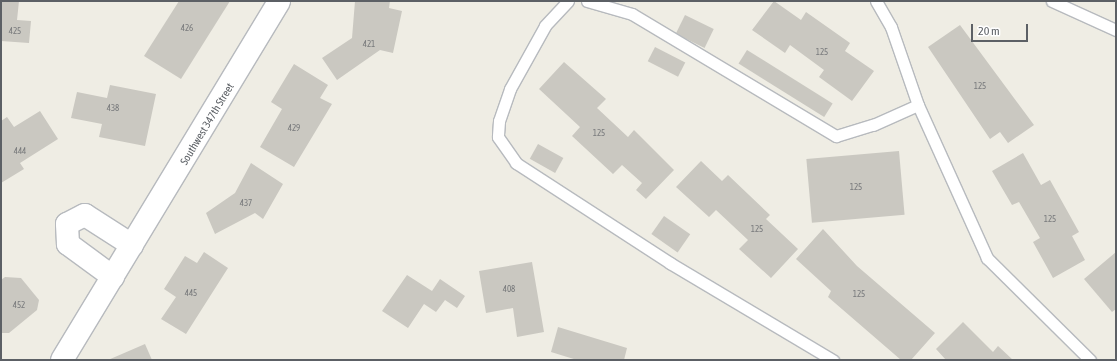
<!DOCTYPE html>
<html>
<head>
<meta charset="utf-8">
<style>
  body { margin:0 }
  #map { position:relative; width:1117px; height:361px; overflow:hidden; background:#efede4; font-family:"Asap Condensed",sans-serif }
  div>[style] { position:absolute }
  .building>* { inset:0; background:#cac8c1; transform-origin:0 0 }
  .roads { filter:drop-shadow(1px 0 #b7babe) drop-shadow(-1px 0 #b7babe) drop-shadow(0 1px #b7babe) drop-shadow(0 -1px #b7babe) }
  .service>* { height:11px; margin:-5.5px; padding:0 5.5px; transform-origin:5.5px; border-radius:5.5px; background:#fff }
  .minor>* { height:22px; margin:-11px; padding:0 11px; transform-origin:11px; border-radius:11px; background:#fff }
  span { translate:-50% -50%; white-space:nowrap; text-align:center; line-height:1.15; -webkit-text-stroke:3px #fff; paint-order:stroke }
  .number-label { font-size:9px; color:#787a7c }
  .number-label span { -webkit-text-stroke-width:0 }
  .street-label { font-size:11px; color:#5c6065 }
  .frame { position:absolute; inset:0; border:2px solid #5c6065; pointer-events:none }
  .scale { position:absolute; left:971px; top:24px; width:57px; height:18px; box-sizing:border-box; border:2px solid #5c6065; border-top:0; padding-left:5px; font-size:12px; line-height:14px; white-space:nowrap; color:#5c6065; -webkit-text-stroke:3px #fff; paint-order:stroke }
</style>
</head>
<body>
<div id="map">
  <div class="building">
    <div style="clip-path:polygon(1px 1px,19px 1px,17px 20px,31px 21px,29px 43px,1px 41px)"></div>
    <div style="clip-path:polygon(179px 1px,230px 1px,181px 79px,144px 56px)"></div>
    <div style="clip-path:polygon(355px 1px,390px 1px,389px 8px,402px 11px,393px 53px,380px 50px,337px 80px,322px 58px,352px 38px)"></div>
    <div style="clip-path:polygon(774px 1px,801px 20px,806px 12px,850px 43px,845px 51px,874px 71px,852px 101px,819px 77px,824px 70px,790px 45px,785px 53px,752px 30px)"></div>
    <div style="left:685px;top:15px;width:32px;height:21px;rotate:26deg"></div>
    <div style="clip-path:polygon(960px 25px,1034px 125px,1008px 143px,1000px 132px,990px 139px,928px 47px)"></div>
    <div style="left:655px;top:47px;width:34px;height:16px;rotate:27deg"></div>
    <div style="left:747px;top:50px;width:101px;height:16px;rotate:32deg"></div>
    <div style="clip-path:polygon(564px 62px,606px 99px,597px 108px,628px 137px,634px 130px,674px 170px,646px 199px,636px 190px,642px 183px,622px 165px,613px 174px,572px 136px,580px 127px,539px 89px)"></div>
    <div style="clip-path:polygon(294px 64px,328px 85px,320px 98px,332px 104px,294px 167px,260px 147px,282px 109px,271px 102px)"></div>
    <div style="clip-path:polygon(110px 85px,156px 94px,145px 146px,99px 137px,102px 124px,71px 118px,77px 92px,107px 98px)"></div>
    <div style="clip-path:polygon(40px 111px,58px 139px,20px 163px,24px 169px,1px 183px,1px 121px,7px 117px,14px 127px)"></div>
    <div style="left:538px;top:144px;width:29px;height:17px;rotate:29deg"></div>
    <div style="left:899px;top:151px;width:64px;height:93px;rotate:85deg"></div>
    <div style="clip-path:polygon(1023px 153px,1041px 185px,1050px 180px,1079px 232px,1072px 236px,1085px 260px,1053px 278px,1033px 242px,1040px 238px,1019px 202px,1012px 205px,992px 171px)"></div>
    <div style="clip-path:polygon(701px 161px,722px 181px,728px 175px,770px 215px,766px 219px,798px 249px,771px 278px,739px 249px,748px 240px,716px 210px,709px 217px,676px 187px)"></div>
    <div style="clip-path:polygon(251px 163px,283px 184px,263px 219px,255px 213px,215px 234px,206px 213px,235px 193px)"></div>
    <div style="left:664px;top:216px;width:32px;height:22px;rotate:35deg"></div>
    <div style="clip-path:polygon(823px 229px,857px 266px,935px 333px,911px 360px,901px 360px,828px 297px,831px 291px,796px 259px)"></div>
    <div style="clip-path:polygon(204px 252px,228px 268px,186px 334px,161px 319px,176px 297px,164px 289px,185px 256px,197px 263px)"></div>
    <div style="clip-path:polygon(1116px 252px,1116px 309px,1112px 312px,1084px 279px)"></div>
    <div style="clip-path:polygon(532px 262px,544px 332px,517px 337px,513px 308px,486px 313px,479px 271px)"></div>
    <div style="clip-path:polygon(407px 275px,432px 291px,440px 279px,465px 296px,457px 308px,445px 300px,436px 312px,424px 304px,408px 328px,382px 311px)"></div>
    <div style="clip-path:polygon(5px 277px,21px 278px,39px 300px,37px 310px,9px 333px,1px 333px,1px 280px)"></div>
    <div style="clip-path:polygon(963px 322px,993px 352px,998px 346px,1013px 360px,946px 360px,936px 349px)"></div>
    <div style="clip-path:polygon(558px 327px,627px 348px,624px 360px,577px 360px,551px 352px)"></div>
    <div style="clip-path:polygon(145px 344px,152px 360px,108px 360px)"></div>
  </div>
  <div class="roads">
    <div class="service">
      <div style="left:568px;top:1px;width:34px;rotate:133deg"></div>
      <div style="left:545px;top:26px;width:72px;rotate:119.1deg"></div>
      <div style="left:510px;top:89px;width:34px;rotate:109deg"></div>
      <div style="left:499px;top:121px;width:16px;rotate:94deg"></div>
      <div style="left:498px;top:137px;width:32px;rotate:55deg"></div>
      <div style="left:516px;top:163px;width:184px;rotate:33deg"></div>
      <div style="left:670px;top:263px;width:190px;rotate:30.8deg"></div>
      <div style="left:587px;top:1px;width:47px;rotate:16.1deg"></div>
      <div style="left:632px;top:14px;width:238px;rotate:30.9deg"></div>
      <div style="left:836px;top:136px;width:39px;rotate:-17deg"></div>
      <div style="left:873px;top:125px;width:49px;rotate:-24deg"></div>
      <div style="left:876px;top:1px;width:30px;rotate:60deg"></div>
      <div style="left:891px;top:27px;width:83px;rotate:70.9deg"></div>
      <div style="left:918px;top:105px;width:168px;rotate:65.7deg"></div>
      <div style="left:987px;top:258px;width:145px;rotate:44.7deg"></div>
      <div style="left:1052px;top:1px;width:70px;rotate:24.4deg"></div>
    </div>
    <div class="minor">
      <div style="left:113px;top:277px;width:56px;rotate:-143.7deg"></div>
      <div style="left:68px;top:244px;width:20px;rotate:-93deg"></div>
      <div style="left:67px;top:224px;width:20px;rotate:-27deg"></div>
      <div style="left:85px;top:215px;width:56px;rotate:32.6deg"></div>
      <div style="left:62px;top:360px;width:419px;rotate:-58.8deg"></div>
    </div>
  </div>
  <div class="number-label">
    <span style="left:187px;top:28px">426</span>
    <span style="left:15px;top:31px">425</span>
    <span style="left:369px;top:44px">421</span>
    <span style="left:822px;top:52px">125</span>
    <span style="left:980px;top:86px">125</span>
    <span style="left:113px;top:108px">438</span>
    <span style="left:294px;top:128px">429</span>
    <span style="left:599px;top:133px">125</span>
    <span style="left:20px;top:151px">444</span>
    <span style="left:856px;top:187px">125</span>
    <span style="left:246px;top:203px">437</span>
    <span style="left:1050px;top:219px">125</span>
    <span style="left:757px;top:229px">125</span>
    <span style="left:509px;top:289px">408</span>
    <span style="left:191px;top:293px">445</span>
    <span style="left:859px;top:294px">125</span>
    <span style="left:19px;top:305px">452</span>
  </div>
  <div class="street-label">
    <span style="left:207px;top:124px;rotate:-59deg">Southwest 347th Street</span>
  </div>
  <div class="frame"></div>
  <div class="scale">20 m</div>
</div>
</body>
</html>
